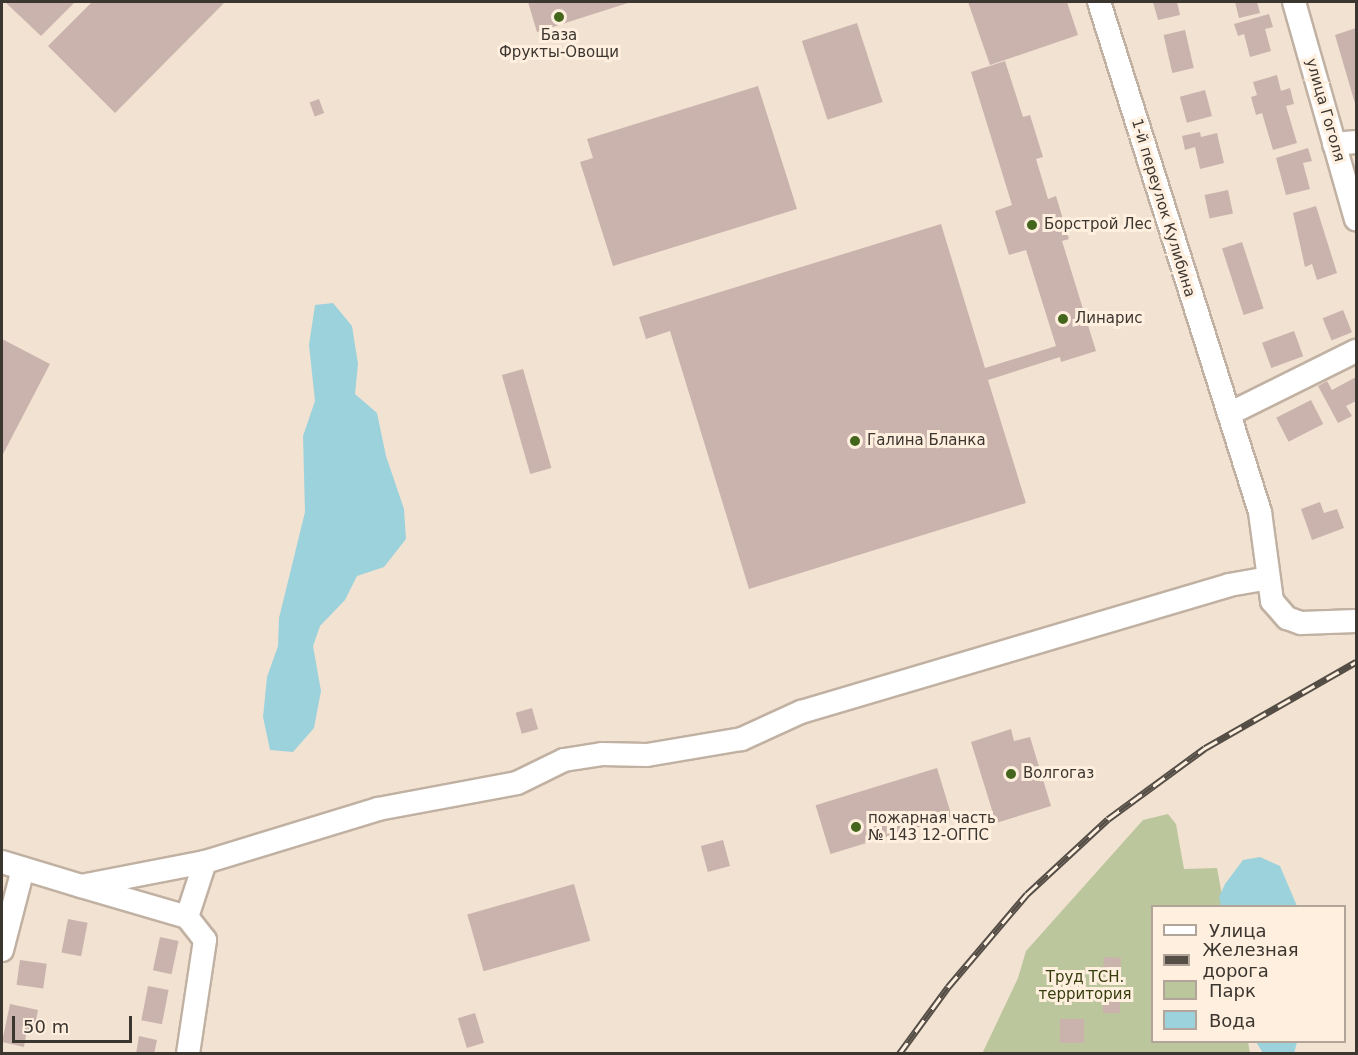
<!DOCTYPE html>
<html>
<head>
<meta charset="utf-8">
<style>
  body { margin:0 }
  #map { position:relative; width:1358px; height:1055px; overflow:hidden; background:#f2e2d2; font-family:"DejaVu Sans",sans-serif }
  div>[style] { position:absolute }
  .green>* { inset:0; background:#bcc69d }
  .water>* { inset:0; background:#9cd2db }
  .building>* { inset:0; background:#cab3ad; transform-origin:0 0 }
  .roads { filter:drop-shadow(2px 0 #c0b1a2) drop-shadow(-2px 0 #c0b1a2) drop-shadow(0 2px #c0b1a2) drop-shadow(0 -2px #c0b1a2) }
  .minor>* { height:22px; margin:-11px; padding:0 11px; transform-origin:11px; border-radius:11px; background:#fff }
  .rail>* { height:7px; margin-top:-3.5px; transform-origin:0; background:repeating-linear-gradient(90deg,#ffefdf 0 14px,#554e46 0 28px); box-sizing:border-box; border-block:2px solid #554e46 }
  .dots>* { width:16px; height:16px; translate:-50% -50%; box-sizing:border-box; border:3px solid #ffefdf; border-radius:50% }
  span { translate:-50% -50%; white-space:nowrap; text-align:center; line-height:1.15; -webkit-text-stroke:6px #ffefdf; paint-order:stroke }
  .poi-label { font-size:15px; color:#3c3630 }
  .left { translate:0 -50%; text-align:left }
  .street-label { font-size:15px; color:#3c3630 }
  .park-label { font-size:15px; color:#363e0e }
  .frame { position:absolute; inset:0; border:3px solid #3c3630; pointer-events:none }
  .legend { position:absolute; left:1151px; top:905px; width:195px; height:138px; box-sizing:border-box; background:#ffefdf; border:2px solid #b1a599; margin:0; padding:8px 10px; list-style:none; font-size:18px; color:#3c3630 }
  .legend li { display:flex; align-items:center; gap:12px; height:30px }
  .legend b { width:30px; border:2px solid #b1a599 }
  .scale { position:absolute; left:12px; top:1016px; width:120px; height:27px; box-sizing:border-box; border:3px solid #3c3630; border-top:0; padding-left:8px; font-size:18px; line-height:21px; white-space:nowrap; color:#3c3630; -webkit-text-stroke:4px #ffefdf; paint-order:stroke }
</style>
</head>
<body>
<div id="map">
  <div class="green">
    <div style="clip-path:polygon(1168px 814px,1176px 824px,1184px 869px,1217px 868px,1224px 906px,1152px 906px,1152px 1042px,1248px 1042px,1250px 1053px,982px 1054px,1018px 978px,1026px 951px,1143px 820px)"></div>
  </div>
  <div class="water">
    <div style="clip-path:polygon(333px 303px,352px 326px,358px 364px,355px 394px,377px 413px,386px 456px,404px 509px,406px 539px,384px 567px,357px 576px,345px 600px,320px 626px,313px 646px,321px 691px,314px 728px,293px 752px,270px 750px,263px 717px,267px 677px,278px 646px,279px 618px,305px 512px,303px 436px,315px 401px,309px 345px,315px 305px)"></div>
    <div style="clip-path:polygon(1260px 857px,1280px 866px,1297px 906px,1221px 906px,1219px 897px,1225px 884px,1243px 860px)"></div>
    <div style="clip-path:polygon(1256px 1042px,1297px 1042px,1294px 1054px,1263px 1053px)"></div>
  </div>
  <div class="building">
    <div style="clip-path:polygon(5px 2px,75px 2px,41px 36px)"></div>
    <div style="clip-path:polygon(92px 2px,225px 2px,115px 113px,48px 46px)"></div>
    <div style="clip-path:polygon(528px 2px,631px 2px,537px 32px)"></div>
    <div style="clip-path:polygon(968px 2px,1067px 2px,1078px 35px,990px 65px)"></div>
    <div style="clip-path:polygon(1153px 2px,1177px 2px,1180px 15px,1158px 20px)"></div>
    <div style="clip-path:polygon(1235px 2px,1257px 2px,1260px 13px,1239px 18px)"></div>
    <div style="clip-path:polygon(1269px 14px,1273px 27px,1265px 29px,1271px 51px,1250px 57px,1244px 34px,1238px 36px,1234px 24px)"></div>
    <div style="left:857px;top:23px;width:83px;height:58px;rotate:72deg"></div>
    <div style="clip-path:polygon(1356px 28px,1356px 107px,1335px 35px)"></div>
    <div style="left:1185px;top:30px;width:39px;height:22px;rotate:77deg"></div>
    <div style="clip-path:polygon(1005px 61px,1023px 117px,1030px 115px,1043px 157px,1036px 159px,1048px 199px,1056px 196px,1069px 239px,1062px 241px,1096px 351px,1061px 362px,1060px 357px,988px 380px,1026px 503px,749px 589px,670px 331px,646px 339px,639px 317px,941px 224px,985px 368px,1056px 346px,1026px 250px,1009px 255px,995px 211px,1012px 205px,971px 72px)"></div>
    <div style="clip-path:polygon(1277px 75px,1281px 91px,1290px 88px,1294px 104px,1286px 106px,1297px 143px,1273px 150px,1262px 113px,1256px 115px,1251px 97px,1257px 95px,1253px 82px)"></div>
    <div style="clip-path:polygon(758px 86px,797px 209px,613px 266px,580px 162px,593px 158px,587px 139px)"></div>
    <div style="left:1205px;top:90px;width:27px;height:26px;rotate:75deg"></div>
    <div style="left:319px;top:99px;width:15px;height:10px;rotate:70deg"></div>
    <div style="clip-path:polygon(1200px 132px,1201px 137px,1217px 133px,1224px 163px,1200px 169px,1195px 147px,1185px 150px,1182px 136px)"></div>
    <div style="clip-path:polygon(1308px 148px,1312px 161px,1303px 163px,1310px 189px,1286px 195px,1276px 158px)"></div>
    <div style="left:1228px;top:190px;width:24px;height:24px;rotate:78deg"></div>
    <div style="clip-path:polygon(1316px 206px,1337px 273px,1317px 280px,1312px 264px,1305px 267px,1293px 213px)"></div>
    <div style="left:1242px;top:242px;width:70px;height:21px;rotate:72deg"></div>
    <div style="left:1343px;top:310px;width:24px;height:22px;rotate:68deg"></div>
    <div style="left:1294px;top:331px;width:27px;height:34px;rotate:70deg"></div>
    <div style="clip-path:polygon(2px 339px,50px 364px,2px 456px)"></div>
    <div style="left:523px;top:369px;width:103px;height:22px;rotate:74deg"></div>
    <div style="clip-path:polygon(1356px 377px,1356px 401px,1346px 406px,1352px 416px,1338px 423px,1318px 386px,1327px 381px,1332px 390px)"></div>
    <div style="left:1311px;top:400px;width:27px;height:39px;rotate:63deg"></div>
    <div style="clip-path:polygon(1320px 502px,1324px 513px,1337px 509px,1344px 528px,1312px 540px,1301px 509px)"></div>
    <div style="left:532px;top:708px;width:22px;height:17px;rotate:74deg"></div>
    <div style="clip-path:polygon(1011px 729px,1014px 741px,1030px 737px,1051px 806px,996px 823px,971px 742px)"></div>
    <div style="left:937px;top:768px;width:51px;height:127px;rotate:73deg"></div>
    <div style="left:723px;top:840px;width:27px;height:23px;rotate:75deg"></div>
    <div style="left:574px;top:884px;width:59px;height:111px;rotate:74deg"></div>
    <div style="left:68px;top:919px;width:20px;height:34px;rotate:11deg"></div>
    <div style="left:160px;top:937px;width:19px;height:34px;rotate:12deg"></div>
    <div style="left:1104px;top:957px;width:17px;height:15px;rotate:3deg"></div>
    <div style="left:20px;top:960px;width:27px;height:25px;rotate:8deg"></div>
    <div style="left:148px;top:986px;width:21px;height:35px;rotate:11deg"></div>
    <div style="left:1103px;top:999px;width:17px;height:14px"></div>
    <div style="clip-path:polygon(10px 1004px,38px 1010px,34px 1031px,27px 1029px,24px 1047px,2px 1042px)"></div>
    <div style="left:475px;top:1013px;width:31px;height:18px;rotate:73deg"></div>
    <div style="left:1060px;top:1019px;width:24px;height:24px"></div>
    <div style="clip-path:polygon(139px 1036px,157px 1040px,154px 1054px,136px 1054px)"></div>
  </div>
  <div class="roads">
    <div class="minor">
      <div style="left:1099px;top:2px;width:535px;rotate:72.48deg"></div>
      <div style="left:1260px;top:512px;width:90px;rotate:82.3deg"></div>
      <div style="left:1272px;top:601px;width:23px;rotate:49deg"></div>
      <div style="left:1287px;top:618px;width:15px;rotate:20deg"></div>
      <div style="left:1301px;top:623px;width:55px;rotate:-2.1deg"></div>
      <div style="left:1294px;top:2px;width:226px;rotate:74.1deg"></div>
      <div style="left:1334px;top:144px;width:22px;rotate:-5deg"></div>
      <div style="left:1229px;top:414px;width:142px;rotate:-26.4deg"></div>
      <div style="left:2px;top:862px;width:83px;rotate:16.9deg"></div>
      <div style="left:81px;top:886px;width:126px;rotate:-11deg"></div>
      <div style="left:205px;top:862px;width:181px;rotate:-17deg"></div>
      <div style="left:378px;top:809px;width:141px;rotate:-10.6deg"></div>
      <div style="left:517px;top:783px;width:52px;rotate:-26.1deg"></div>
      <div style="left:564px;top:760px;width:38px;rotate:-9deg"></div>
      <div style="left:602px;top:754px;width:45px;rotate:1.3deg"></div>
      <div style="left:647px;top:755px;width:96px;rotate:-9.6deg"></div>
      <div style="left:742px;top:739px;width:65px;rotate:-24.6deg"></div>
      <div style="left:801px;top:712px;width:446px;rotate:-16.5deg"></div>
      <div style="left:1229px;top:585px;width:40px;rotate:-10deg"></div>
      <div style="left:84px;top:887px;width:107px;rotate:16.2deg"></div>
      <div style="left:187px;top:917px;width:29px;rotate:52deg"></div>
      <div style="left:205px;top:940px;width:115px;rotate:98.5deg"></div>
      <div style="left:187px;top:917px;width:58px;rotate:-71.9deg"></div>
      <div style="left:2px;top:950px;width:84px;rotate:-75.5deg"></div>
    </div>
  </div>
  <div class="rail">
    <div style="left:899px;top:1054px;width:83px;rotate:-53.8deg"></div>
    <div style="left:948px;top:987px;width:122px;rotate:-49.7deg"></div>
    <div style="left:1027px;top:894px;width:110px;rotate:-42.8deg"></div>
    <div style="left:1108px;top:819px;width:120px;rotate:-36.2deg"></div>
    <div style="left:1205px;top:748px;width:174px;rotate:-29.7deg"></div>
  </div>
  <div class="dots">
    <div style="left:559px;top:17px;background:#43651c"></div>
    <div style="left:1032px;top:225px;background:#43651c"></div>
    <div style="left:1063px;top:319px;background:#43651c"></div>
    <div style="left:855px;top:441px;background:#43651c"></div>
    <div style="left:1011px;top:774px;background:#43651c"></div>
    <div style="left:856px;top:827px;background:#43651c"></div>
  </div>
  <div class="poi-label">
    <span style="left:559px;top:44px">База<br>Фрукты-Овощи</span>
    <span class="left" style="left:1044px;top:225px">Борстрой Лес</span>
    <span class="left" style="left:1075px;top:319px">Линарис</span>
    <span class="left" style="left:867px;top:441px">Галина Бланка</span>
    <span class="left" style="left:1023px;top:774px">Волгогаз</span>
    <span class="left" style="left:868px;top:827px">пожарная часть<br>№ 143 12-ОГПС</span>
  </div>
  <div class="street-label">
    <span style="left:1325px;top:110px;rotate:74deg">улица Гоголя</span>
    <span style="left:1163px;top:208px;rotate:73deg">1-й переулок Кулибина</span>
  </div>
  <div class="park-label">
    <span style="left:1085px;top:986px">Труд ТСН.<br>территория</span>
  </div>
  <div class="frame"></div>
  <ul class="legend">
  <li><b style="height:8px;background:#fff"></b>Улица</li>
  <li><b style="height:8px;background:#554e46"></b>Железная дорога</li>
  <li><b style="height:16px;background:#bcc69d"></b>Парк</li>
  <li><b style="height:16px;background:#9cd2db"></b>Вода</li>
  </ul>
  <div class="scale">50 m</div>
</div>
</body>
</html>
